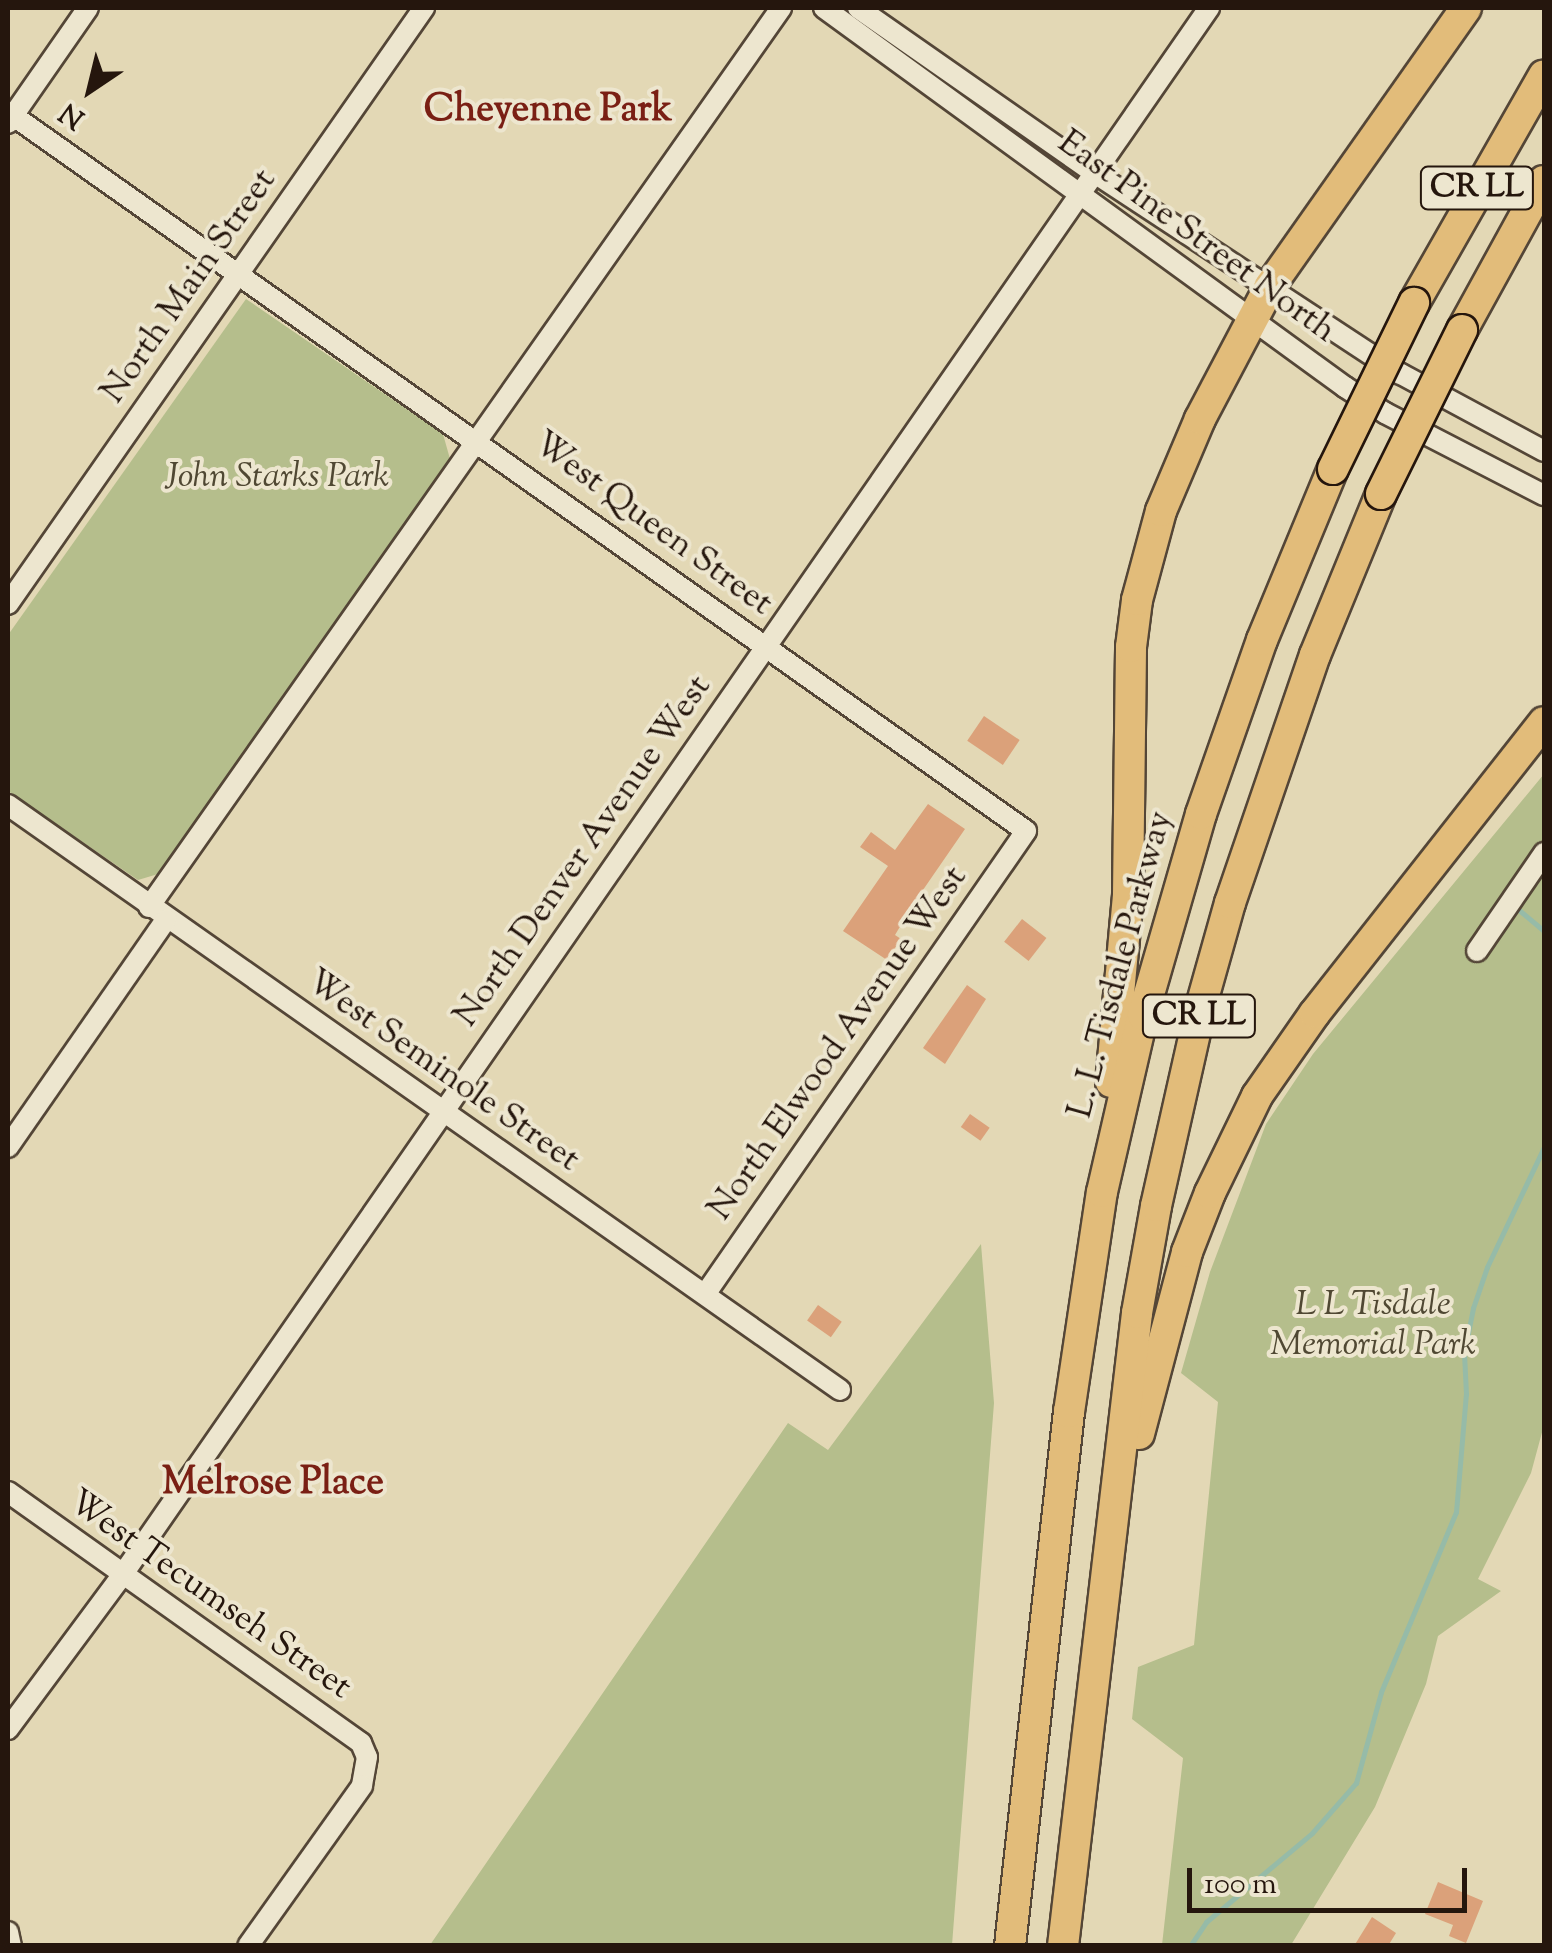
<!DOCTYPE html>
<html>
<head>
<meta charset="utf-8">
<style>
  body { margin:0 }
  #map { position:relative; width:1552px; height:1953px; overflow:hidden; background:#e3d8b5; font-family:"Sorts Mill Goudy",serif }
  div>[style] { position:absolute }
  .green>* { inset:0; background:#b5be8c }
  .stream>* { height:5px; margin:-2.5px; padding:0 2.5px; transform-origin:2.5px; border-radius:2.5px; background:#96bba8 }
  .building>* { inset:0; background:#dba17a; transform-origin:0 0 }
  .roads { filter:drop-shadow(2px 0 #544637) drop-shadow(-2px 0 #544637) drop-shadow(0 2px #544637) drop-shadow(0 -2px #544637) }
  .minor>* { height:20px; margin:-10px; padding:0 10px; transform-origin:10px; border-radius:10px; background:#ede6cf }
  .highway>* { height:30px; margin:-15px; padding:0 15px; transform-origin:15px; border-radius:15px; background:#e2bc7a }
  .bridges { filter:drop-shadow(2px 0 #25160d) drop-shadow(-2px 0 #25160d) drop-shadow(0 2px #25160d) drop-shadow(0 -2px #25160d) }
  .highway-bridge>* { height:30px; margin:-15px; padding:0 15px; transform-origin:15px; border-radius:15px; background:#e2bc7a }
  span { translate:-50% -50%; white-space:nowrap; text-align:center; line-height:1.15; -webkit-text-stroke:8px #ede6cf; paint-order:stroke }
  .shield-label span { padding:2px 8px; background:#ede6cf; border:2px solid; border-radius:8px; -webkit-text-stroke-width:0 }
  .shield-label { font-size:32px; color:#25160d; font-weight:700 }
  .street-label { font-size:35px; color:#25160d }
  .park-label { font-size:35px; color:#504833; font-style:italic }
  .neighbourhood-label { font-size:38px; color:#7a1f14; font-weight:700 }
  .frame { position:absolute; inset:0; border:10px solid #25160d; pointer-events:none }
  .north { position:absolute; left:40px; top:40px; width:100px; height:100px; -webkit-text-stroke:8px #ede6cf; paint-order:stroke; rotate:215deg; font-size:28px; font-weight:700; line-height:40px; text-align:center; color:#25160d }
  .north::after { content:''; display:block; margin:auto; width:35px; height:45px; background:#25160d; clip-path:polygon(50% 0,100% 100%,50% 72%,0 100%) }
  .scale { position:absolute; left:1187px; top:1868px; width:280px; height:45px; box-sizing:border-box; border:5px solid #25160d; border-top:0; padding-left:12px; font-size:30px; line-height:35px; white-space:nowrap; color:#25160d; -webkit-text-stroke:8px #ede6cf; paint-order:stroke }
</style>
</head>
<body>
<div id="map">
  <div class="green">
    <div style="clip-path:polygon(246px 299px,443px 434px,450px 459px,158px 874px,138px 880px,8px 791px,8px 635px)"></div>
    <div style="clip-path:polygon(1544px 774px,1544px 1425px,1531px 1473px,1478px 1579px,1501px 1591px,1438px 1636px,1426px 1684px,1375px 1807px,1291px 1945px,1162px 1945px,1183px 1758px,1132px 1719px,1138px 1667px,1194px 1645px,1218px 1402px,1181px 1373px,1210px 1272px,1266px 1124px,1313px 1054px)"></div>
    <div style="clip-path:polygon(981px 1244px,994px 1403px,952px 1945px,430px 1945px,788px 1423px,828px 1450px)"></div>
  </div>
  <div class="stream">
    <div style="left:1519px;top:910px;width:33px;rotate:40deg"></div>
    <div style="left:1190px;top:1946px;width:29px;rotate:-56deg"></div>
    <div style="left:1206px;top:1922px;width:138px;rotate:-40deg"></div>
    <div style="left:1312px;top:1833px;width:67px;rotate:-48.7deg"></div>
    <div style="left:1356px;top:1783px;width:94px;rotate:-74.6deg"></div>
    <div style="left:1381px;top:1692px;width:195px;rotate:-67.4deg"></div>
    <div style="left:1456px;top:1512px;width:118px;rotate:-85.2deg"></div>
    <div style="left:1466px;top:1394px;width:41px;rotate:-92.8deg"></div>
    <div style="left:1464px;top:1353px;width:46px;rotate:-78.7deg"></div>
    <div style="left:1473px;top:1308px;width:43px;rotate:-71.1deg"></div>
    <div style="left:1487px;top:1267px;width:133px;rotate:-64.6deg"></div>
  </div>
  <div class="building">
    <div style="left:984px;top:716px;width:43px;height:30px;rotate:34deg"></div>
    <div style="clip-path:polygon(928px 804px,965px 829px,914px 903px,895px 935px,901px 939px,887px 960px,843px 931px,888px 866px,860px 847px,871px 832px,895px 850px)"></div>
    <div style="left:1022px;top:919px;width:31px;height:29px;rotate:38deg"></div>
    <div style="clip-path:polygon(967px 985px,986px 999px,945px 1064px,923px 1048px)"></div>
    <div style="left:970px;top:1114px;width:24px;height:16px;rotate:35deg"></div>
    <div style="left:818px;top:1305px;width:29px;height:19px;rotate:35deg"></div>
    <div style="clip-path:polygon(1438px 1882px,1483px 1901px,1466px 1943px,1449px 1936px,1453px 1925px,1425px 1914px)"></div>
    <div style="clip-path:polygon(1372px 1917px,1396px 1933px,1388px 1946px,1354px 1946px)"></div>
  </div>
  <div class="roads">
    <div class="minor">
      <div style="left:824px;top:8px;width:644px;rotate:36.03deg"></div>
      <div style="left:1345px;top:387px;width:48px;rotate:33deg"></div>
      <div style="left:1385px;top:413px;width:179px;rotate:27.3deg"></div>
      <div style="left:858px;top:8px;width:287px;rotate:34.9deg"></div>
      <div style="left:1093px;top:172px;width:368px;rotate:33.3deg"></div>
      <div style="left:1401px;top:374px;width:162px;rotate:28.3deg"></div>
      <div style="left:8px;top:112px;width:1246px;rotate:35.23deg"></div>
      <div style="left:1026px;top:831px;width:562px;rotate:124.71deg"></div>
      <div style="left:8px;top:123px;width:140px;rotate:-55.2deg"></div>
      <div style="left:8px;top:604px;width:727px;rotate:-55.09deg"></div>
      <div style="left:8px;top:805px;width:1017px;rotate:35.11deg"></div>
      <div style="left:149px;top:907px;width:1099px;rotate:-54.89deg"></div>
      <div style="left:1477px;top:951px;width:119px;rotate:-55.6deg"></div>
      <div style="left:8px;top:1147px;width:277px;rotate:-55.2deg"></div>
      <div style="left:8px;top:1492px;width:433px;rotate:35.4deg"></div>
      <div style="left:361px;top:1743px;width:15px;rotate:67deg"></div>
      <div style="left:367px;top:1757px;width:29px;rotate:100deg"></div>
      <div style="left:362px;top:1786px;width:196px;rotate:125.5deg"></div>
      <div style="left:8px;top:1729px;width:193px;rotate:-53.4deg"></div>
      <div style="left:123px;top:1574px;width:1906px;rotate:-55.26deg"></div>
      <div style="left:8px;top:1932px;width:14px;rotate:78deg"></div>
    </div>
    <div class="highway">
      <div style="left:1414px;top:303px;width:262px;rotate:-60.3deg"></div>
      <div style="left:1462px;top:330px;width:170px;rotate:-61.2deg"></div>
      <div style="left:1111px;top:1082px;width:188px;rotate:-84.8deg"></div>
      <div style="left:1128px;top:895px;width:248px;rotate:-89.3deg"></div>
      <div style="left:1131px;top:647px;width:47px;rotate:-82.7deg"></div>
      <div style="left:1137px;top:600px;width:92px;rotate:-74.9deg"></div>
      <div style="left:1161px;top:511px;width:100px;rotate:-67deg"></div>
      <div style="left:1200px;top:419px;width:150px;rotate:-62.2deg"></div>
      <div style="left:1270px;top:286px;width:340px;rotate:-54.8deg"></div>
      <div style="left:1139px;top:1434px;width:188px;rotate:-75.2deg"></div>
      <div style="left:1187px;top:1252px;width:63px;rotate:-68.7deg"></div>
      <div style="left:1210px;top:1193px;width:108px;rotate:-64.1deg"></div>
      <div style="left:1257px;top:1096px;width:101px;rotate:-55.1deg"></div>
      <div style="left:1315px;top:1013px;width:370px;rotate:-51.8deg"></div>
      <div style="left:1010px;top:1946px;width:537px;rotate:-83.7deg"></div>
      <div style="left:1069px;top:1412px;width:222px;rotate:-81.5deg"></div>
      <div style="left:1102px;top:1192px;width:182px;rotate:-77deg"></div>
      <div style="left:1143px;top:1015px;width:209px;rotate:-73.9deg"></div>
      <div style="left:1201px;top:814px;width:184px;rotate:-70.7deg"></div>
      <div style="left:1262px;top:640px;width:185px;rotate:-67.5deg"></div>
      <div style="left:1063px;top:1946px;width:637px;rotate:-83.33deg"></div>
      <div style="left:1137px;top:1313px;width:109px;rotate:-79.9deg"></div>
      <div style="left:1156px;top:1206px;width:205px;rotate:-77.3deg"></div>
      <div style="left:1201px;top:1006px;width:107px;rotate:-74.3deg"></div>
      <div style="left:1230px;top:903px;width:262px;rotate:-71.1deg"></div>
      <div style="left:1315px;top:655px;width:174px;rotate:-67.7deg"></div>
    </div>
  </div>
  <div class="bridges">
    <div class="highway-bridge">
      <div style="left:1333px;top:469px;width:185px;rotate:-64deg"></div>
      <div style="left:1381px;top:494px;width:183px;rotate:-63.7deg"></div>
    </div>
  </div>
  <div class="shield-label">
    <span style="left:1477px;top:188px">CR LL</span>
    <span style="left:1199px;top:1016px">CR LL</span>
  </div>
  <div class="street-label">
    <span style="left:1196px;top:238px;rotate:36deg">East Pine Street North</span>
    <span style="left:190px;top:287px;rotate:-55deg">North Main Street</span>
    <span style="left:652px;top:525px;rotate:36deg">West Queen Street</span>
    <span style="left:584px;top:852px;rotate:-55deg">North Denver Avenue West</span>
    <span style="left:1122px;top:965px;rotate:-75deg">L. L. Tisdale Parkway</span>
    <span style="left:839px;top:1044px;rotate:-55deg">North Elwood Avenue West</span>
    <span style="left:442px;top:1072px;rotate:35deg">West Seminole Street</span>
    <span style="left:209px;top:1596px;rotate:35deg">West Tecumseh Street</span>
  </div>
  <div class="park-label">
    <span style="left:277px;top:478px">John Starks Park</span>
    <span style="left:1373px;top:1326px">L L Tisdale<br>Memorial Park</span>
  </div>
  <div class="neighbourhood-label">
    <span style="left:548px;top:112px">Cheyenne Park</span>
    <span style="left:273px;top:1485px">Melrose Place</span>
  </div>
  <div class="frame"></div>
  <div class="north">N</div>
  <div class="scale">100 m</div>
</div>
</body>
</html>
